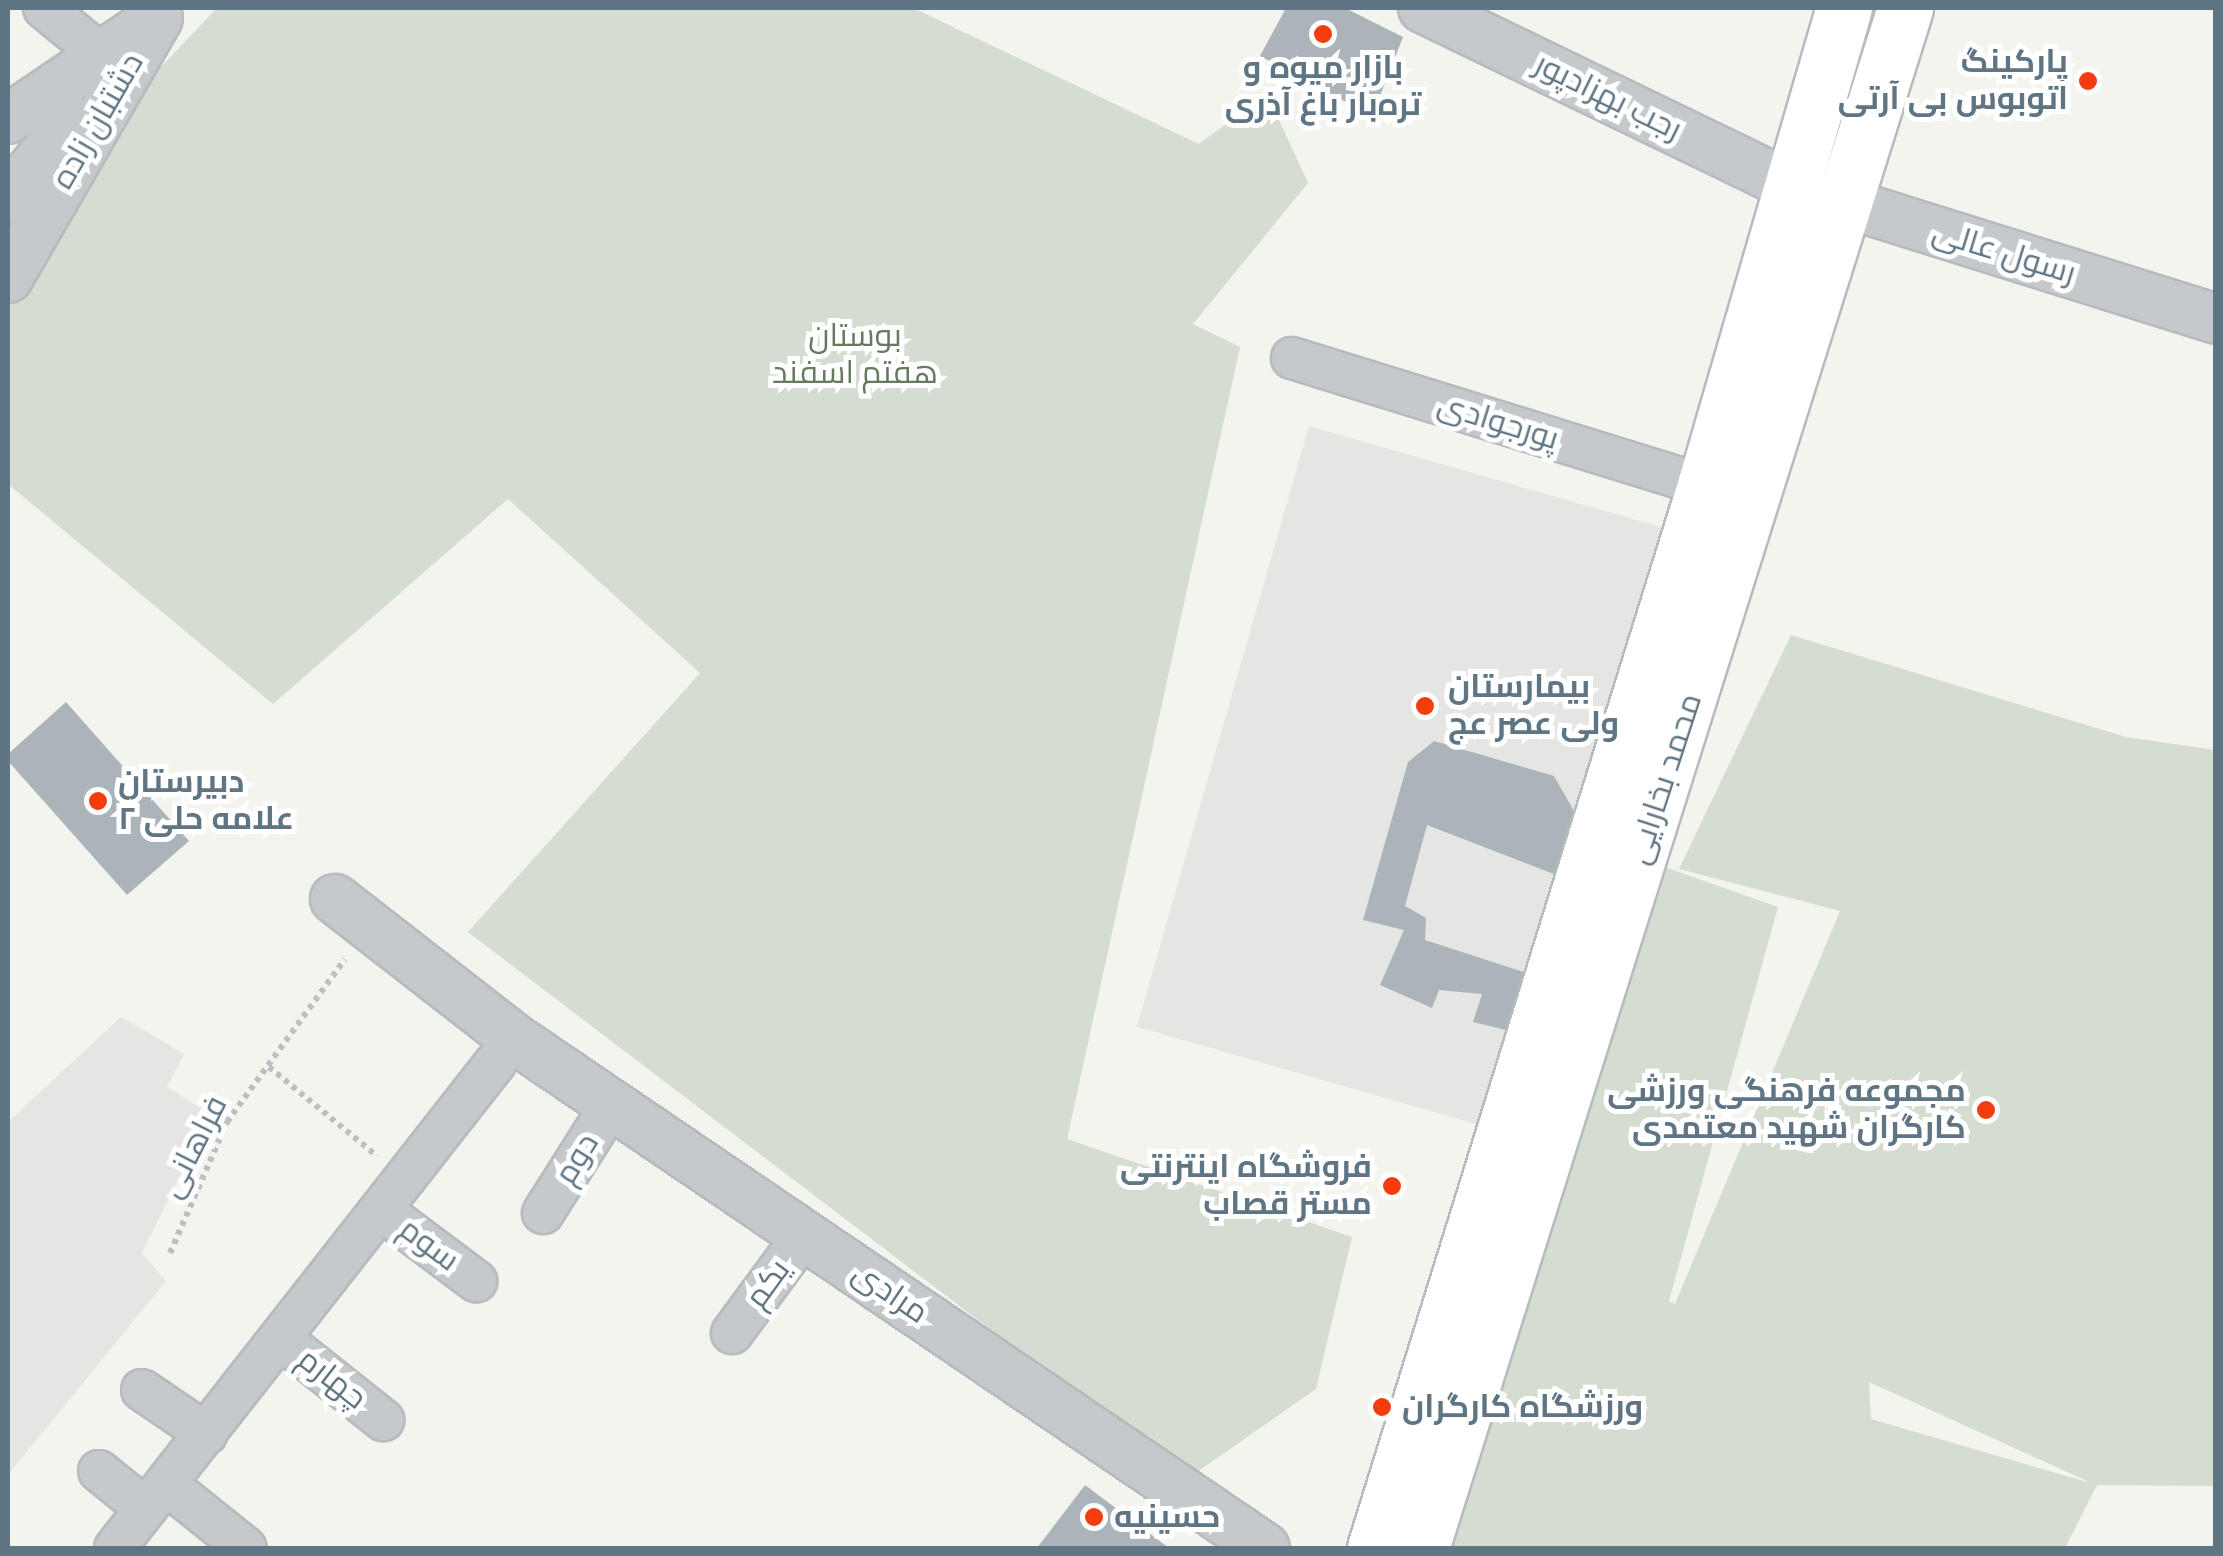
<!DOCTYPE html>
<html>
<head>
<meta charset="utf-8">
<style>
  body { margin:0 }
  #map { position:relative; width:2223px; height:1556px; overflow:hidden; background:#f4f4ef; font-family:Karla,Cairo,sans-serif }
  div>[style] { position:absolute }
  .built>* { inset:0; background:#e5e6e3; transform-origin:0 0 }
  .green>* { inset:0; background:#d5dcd0 }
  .building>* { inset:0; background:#abb4b9 }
  .path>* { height:6px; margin-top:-3px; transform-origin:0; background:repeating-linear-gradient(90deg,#bcbfc1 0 5px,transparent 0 10px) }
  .roads { filter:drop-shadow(2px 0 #b5bbbf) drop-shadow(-2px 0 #b5bbbf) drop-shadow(0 2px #b5bbbf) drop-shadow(0 -2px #b5bbbf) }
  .minor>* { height:40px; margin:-20px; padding:0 20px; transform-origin:20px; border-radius:20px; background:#c6c9cc }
  .tertiary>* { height:48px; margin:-24px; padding:0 24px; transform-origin:24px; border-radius:24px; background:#c6c9cc }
  .secondary>* { height:55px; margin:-27.5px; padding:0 27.5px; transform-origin:27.5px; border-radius:27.5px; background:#fff }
  .dots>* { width:28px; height:28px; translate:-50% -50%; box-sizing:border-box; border:5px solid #fff; border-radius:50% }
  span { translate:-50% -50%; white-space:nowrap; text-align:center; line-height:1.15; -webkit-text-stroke:10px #fff; paint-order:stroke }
  .poi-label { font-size:32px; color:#607584; font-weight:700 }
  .right { translate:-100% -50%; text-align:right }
  .left { translate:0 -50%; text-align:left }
  .street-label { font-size:32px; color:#607584 }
  .park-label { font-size:32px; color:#667a5f }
  .frame { position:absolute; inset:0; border:10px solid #607584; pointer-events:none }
</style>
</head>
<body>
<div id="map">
  <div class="built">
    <div style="left:1309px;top:426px;width:379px;height:625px;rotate:16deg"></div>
    <div style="clip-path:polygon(121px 1017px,184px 1054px,167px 1087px,210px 1114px,142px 1253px,166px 1281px,8px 1475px,8px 1122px)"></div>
  </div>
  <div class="green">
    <div style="clip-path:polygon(217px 8px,913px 8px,1199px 144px,1267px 94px,1308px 183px,1193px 324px,1240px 347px,1067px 1139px,1352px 1237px,1316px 1389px,1187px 1479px,468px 932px,700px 673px,508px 499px,273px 704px,8px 484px,8px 268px,137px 92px)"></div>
    <div style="clip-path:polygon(evenodd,1791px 635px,2126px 737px,2215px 750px,2215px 1486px,2097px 1485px,2065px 1548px,1441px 1548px,1659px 865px,1778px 907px,1669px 1301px,1675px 1304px,1840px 911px,1679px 869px,1791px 635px,1869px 1382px,2087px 1481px,2087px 1482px,1871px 1419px,1869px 1382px)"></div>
  </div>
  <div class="building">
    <div style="clip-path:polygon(1286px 8px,1345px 8px,1403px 37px,1372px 116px,1260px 56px)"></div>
    <div style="clip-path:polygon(66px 702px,189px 841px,127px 895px,8px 761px,8px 754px)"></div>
    <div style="clip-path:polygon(1434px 741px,1554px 776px,1574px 811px,1572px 881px,1427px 825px,1405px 906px,1426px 918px,1425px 940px,1527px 973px,1510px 1031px,1473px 1022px,1482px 994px,1439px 990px,1432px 1008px,1380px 985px,1404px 930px,1363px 920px,1408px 762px)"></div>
    <div style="clip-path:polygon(1085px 1485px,1169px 1548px,1037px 1548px)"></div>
  </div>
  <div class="path">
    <div style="left:269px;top:1067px;width:140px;rotate:39.5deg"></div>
    <div style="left:170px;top:1253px;width:143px;rotate:-66.5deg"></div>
    <div style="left:227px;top:1122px;width:201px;rotate:-54.1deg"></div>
  </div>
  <div class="roads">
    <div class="minor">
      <div style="left:44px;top:8px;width:93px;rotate:39.3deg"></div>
      <div style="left:1292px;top:358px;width:432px;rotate:17.2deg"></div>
      <div style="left:381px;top:1210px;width:119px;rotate:36.8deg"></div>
      <div style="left:543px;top:1213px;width:129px;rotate:-57.7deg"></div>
      <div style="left:732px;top:1333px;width:122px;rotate:-53.7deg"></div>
      <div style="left:280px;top:1338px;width:132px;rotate:38.5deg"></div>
      <div style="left:142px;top:1390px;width:78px;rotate:34.1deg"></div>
      <div style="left:99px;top:1471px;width:60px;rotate:39deg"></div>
      <div style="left:166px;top:1484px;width:102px;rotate:38.7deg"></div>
      <div style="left:115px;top:1548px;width:618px;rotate:-51.91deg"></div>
    </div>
    <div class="tertiary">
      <div style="left:1423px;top:8px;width:410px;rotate:25.8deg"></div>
      <div style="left:1792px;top:186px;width:444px;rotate:17.4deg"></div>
      <div style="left:8px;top:119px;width:168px;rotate:-34.1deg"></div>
      <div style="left:8px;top:199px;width:100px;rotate:-51.1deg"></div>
      <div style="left:8px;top:278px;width:300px;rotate:-60deg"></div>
      <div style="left:335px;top:899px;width:228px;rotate:37.9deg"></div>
      <div style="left:515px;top:1039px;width:906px;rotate:34.16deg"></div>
    </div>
    <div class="secondary">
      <div style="left:1375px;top:1548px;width:1112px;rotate:-72.74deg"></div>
      <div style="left:1705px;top:486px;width:498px;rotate:-73.8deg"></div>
      <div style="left:1421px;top:1548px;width:1614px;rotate:-72.55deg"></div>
    </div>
  </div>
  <div class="dots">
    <div style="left:1323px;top:34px;background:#f43c0f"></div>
    <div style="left:2088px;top:81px;background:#f43c0f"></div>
    <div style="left:1425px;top:706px;background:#f43c0f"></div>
    <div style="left:98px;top:801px;background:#f43c0f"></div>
    <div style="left:1986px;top:1110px;background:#f43c0f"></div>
    <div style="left:1392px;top:1186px;background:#f43c0f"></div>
    <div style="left:1382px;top:1407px;background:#f43c0f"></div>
    <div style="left:1094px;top:1517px;background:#f43c0f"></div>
  </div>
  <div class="poi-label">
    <span class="right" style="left:2068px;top:81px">پارکینگ<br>اتوبوس بی آرتی</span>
    <span style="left:1323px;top:87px">بازار میوه و<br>تره‌بار باغ آذری</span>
    <span class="left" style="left:1448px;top:706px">بیمارستان<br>ولی عصر عج</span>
    <span class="left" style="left:118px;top:801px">دبیرستان<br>علامه حلی ۲</span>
    <span class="right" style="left:1966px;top:1110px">مجموعه فرهنگی ورزشی<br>کارگران شهید معتمدی</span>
    <span class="right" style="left:1372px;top:1186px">فروشگاه اینترنتی<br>مستر قصاب</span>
    <span class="left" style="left:1402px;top:1407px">ورزشگاه کارگران</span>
    <span class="left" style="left:1114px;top:1517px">حسینیه</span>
  </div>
  <div class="street-label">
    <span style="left:1608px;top:97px;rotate:26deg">رجب بهزادپور</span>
    <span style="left:98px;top:121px;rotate:-60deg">دشتبان زاده</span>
    <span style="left:2004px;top:253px;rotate:17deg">رسول عالی</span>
    <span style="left:1498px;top:422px;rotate:17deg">پورجوادی</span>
    <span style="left:1665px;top:779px;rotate:-72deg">محمد بخارایی</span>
    <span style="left:194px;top:1147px;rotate:-63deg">فراهانی</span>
    <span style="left:577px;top:1159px;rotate:-58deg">دوم</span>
    <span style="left:429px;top:1245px;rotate:37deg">سوم</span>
    <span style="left:768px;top:1284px;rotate:-54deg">یکم</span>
    <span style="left:890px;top:1293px;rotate:34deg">مرادی</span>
    <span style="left:332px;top:1379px;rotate:38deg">چهارم</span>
  </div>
  <div class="park-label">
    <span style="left:855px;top:355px">بوستان<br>هفتم اسفند</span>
  </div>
  <div class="frame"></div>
</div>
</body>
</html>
